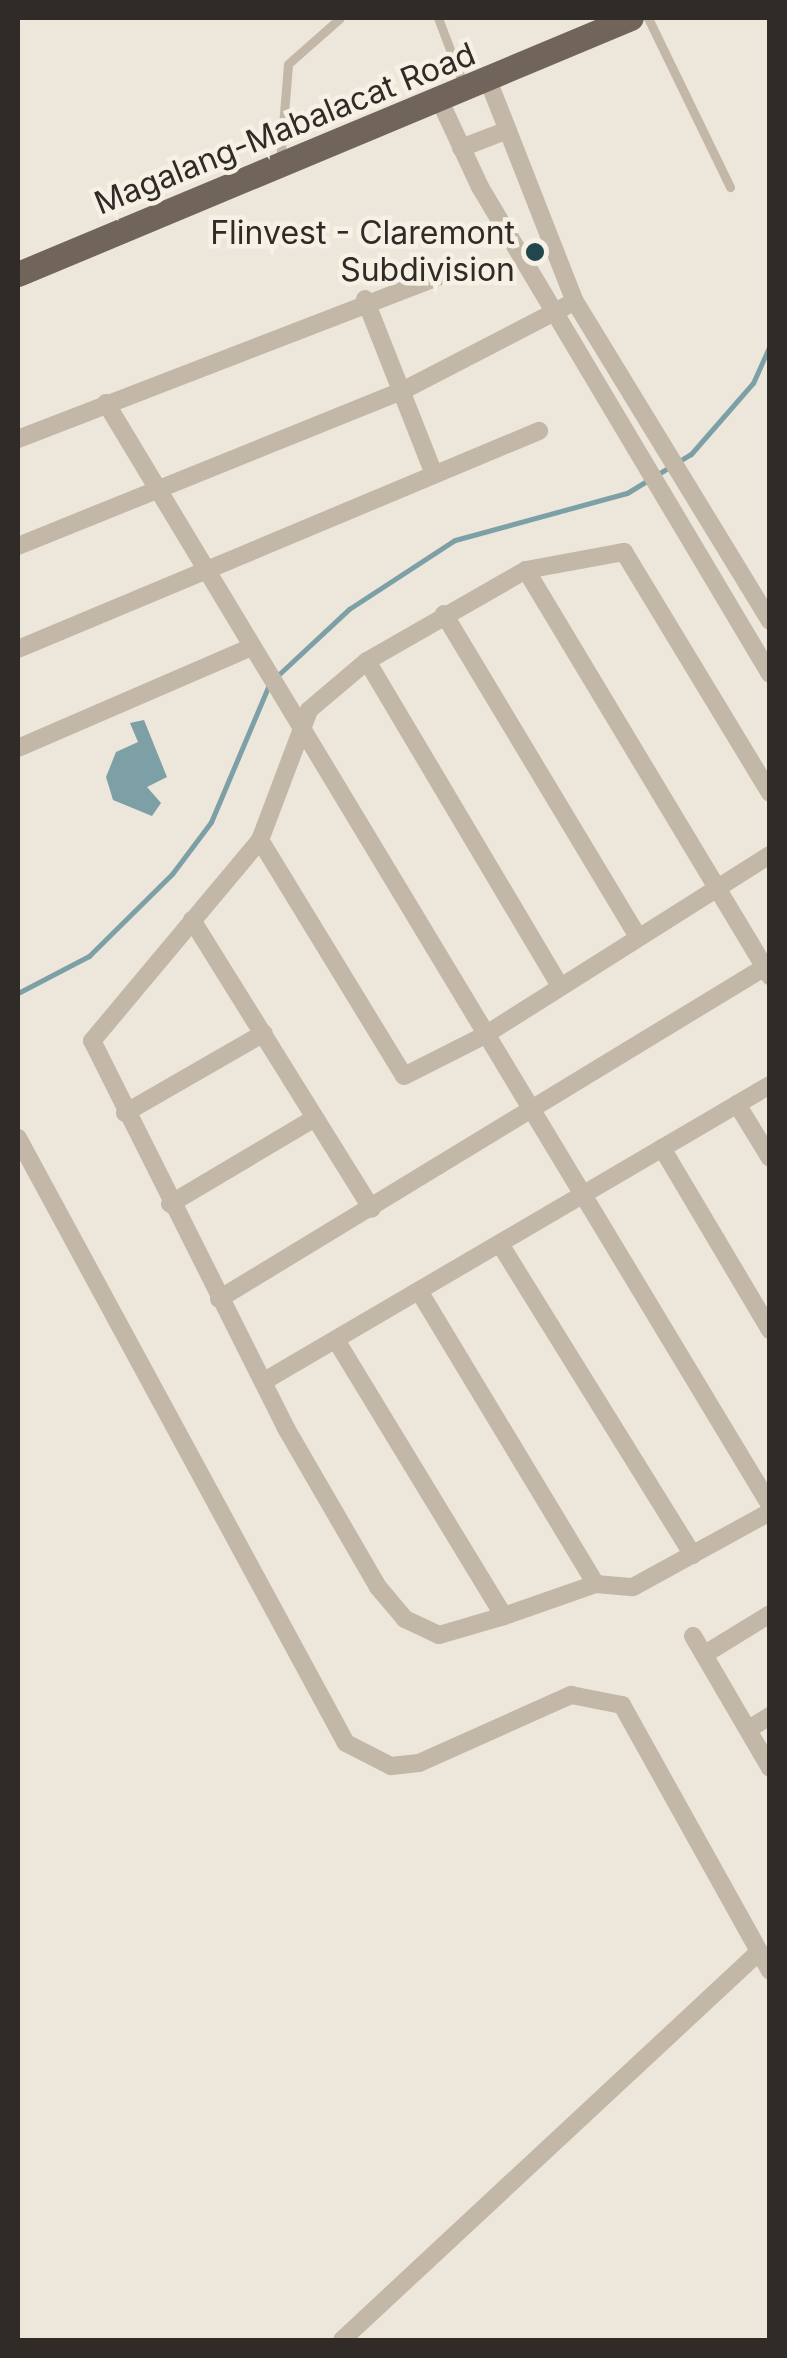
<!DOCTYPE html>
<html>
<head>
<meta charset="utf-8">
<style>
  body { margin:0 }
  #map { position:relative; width:787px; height:2358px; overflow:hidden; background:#ede6da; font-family:Inter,sans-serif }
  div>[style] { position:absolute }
  .water>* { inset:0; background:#7da0a6 }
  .stream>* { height:5px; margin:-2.5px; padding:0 2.5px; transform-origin:2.5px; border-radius:2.5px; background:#7da0a6 }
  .lane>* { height:9px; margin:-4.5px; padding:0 4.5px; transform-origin:4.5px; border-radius:4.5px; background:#c3b7a8 }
  .street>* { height:18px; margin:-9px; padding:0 9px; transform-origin:9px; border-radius:9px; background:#c3b7a8 }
  .primary>* { height:25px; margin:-12.5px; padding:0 12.5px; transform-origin:12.5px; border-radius:12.5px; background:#71645a }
  .dots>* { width:28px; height:28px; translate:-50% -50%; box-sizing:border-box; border:5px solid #f6f0e5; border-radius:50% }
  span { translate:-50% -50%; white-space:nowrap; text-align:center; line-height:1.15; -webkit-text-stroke:9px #f6f0e5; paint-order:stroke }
  .street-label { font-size:32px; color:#312b27 }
  .poi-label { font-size:32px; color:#312b27 }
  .right { translate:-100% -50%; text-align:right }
  .frame { position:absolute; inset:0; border:20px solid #312b27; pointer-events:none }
</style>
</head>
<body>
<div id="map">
  <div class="water">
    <div style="clip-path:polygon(144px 720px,167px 777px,147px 787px,161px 803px,152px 816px,113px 800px,106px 777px,116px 752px,138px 742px,130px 723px)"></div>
  </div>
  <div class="stream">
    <div style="left:276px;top:677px;width:100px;rotate:-43deg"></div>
    <div style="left:349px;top:609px;width:126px;rotate:-33.1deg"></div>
    <div style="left:455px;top:540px;width:178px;rotate:-15.3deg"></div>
    <div style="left:627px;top:493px;width:75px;rotate:-31.4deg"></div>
    <div style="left:691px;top:454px;width:94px;rotate:-48.9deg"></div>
    <div style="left:753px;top:383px;width:42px;rotate:-65.9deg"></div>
    <div style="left:18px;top:993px;width:80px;rotate:-27.5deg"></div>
    <div style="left:89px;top:956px;width:117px;rotate:-44.7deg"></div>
    <div style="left:172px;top:874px;width:65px;rotate:-53.1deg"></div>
    <div style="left:211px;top:822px;width:149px;rotate:-67.1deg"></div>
  </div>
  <div class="lane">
    <div style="left:438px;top:18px;width:73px;rotate:69.1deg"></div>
    <div style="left:648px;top:18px;width:188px;rotate:64.1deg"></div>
    <div style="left:280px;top:162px;width:98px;rotate:-85.3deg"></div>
    <div style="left:288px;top:64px;width:69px;rotate:-41.5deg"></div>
  </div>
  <div class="street">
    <div style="left:488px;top:80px;width:236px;rotate:68.6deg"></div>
    <div style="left:574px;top:300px;width:376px;rotate:58.6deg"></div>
    <div style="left:439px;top:99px;width:97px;rotate:65deg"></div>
    <div style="left:480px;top:187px;width:567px;rotate:59.23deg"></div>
    <div style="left:461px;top:148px;width:50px;rotate:-21deg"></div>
    <div style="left:365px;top:299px;width:188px;rotate:68.5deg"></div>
    <div style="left:106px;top:403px;width:1287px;rotate:58.93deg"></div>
    <div style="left:18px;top:439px;width:458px;rotate:-21.1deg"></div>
    <div style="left:18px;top:546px;width:414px;rotate:-22deg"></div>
    <div style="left:402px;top:391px;width:189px;rotate:-27.4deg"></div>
    <div style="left:526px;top:570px;width:474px;rotate:59deg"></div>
    <div style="left:444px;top:614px;width:375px;rotate:59deg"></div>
    <div style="left:18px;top:649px;width:565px;rotate:-22.71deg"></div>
    <div style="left:367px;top:661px;width:378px;rotate:59.3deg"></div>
    <div style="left:18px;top:748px;width:252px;rotate:-23.4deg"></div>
    <div style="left:260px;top:840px;width:276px;rotate:58.6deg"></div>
    <div style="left:404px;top:1076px;width:91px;rotate:-26.8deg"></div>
    <div style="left:485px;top:1035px;width:337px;rotate:-32.3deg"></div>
    <div style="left:192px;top:920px;width:340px;rotate:58.1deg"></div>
    <div style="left:737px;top:1104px;width:63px;rotate:58.6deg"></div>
    <div style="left:125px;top:1113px;width:160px;rotate:-29.9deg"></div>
    <div style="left:18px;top:1138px;width:688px;rotate:61.54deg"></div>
    <div style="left:346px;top:1743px;width:51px;rotate:27.1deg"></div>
    <div style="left:391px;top:1766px;width:28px;rotate:-6deg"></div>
    <div style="left:419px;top:1763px;width:167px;rotate:-24.1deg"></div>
    <div style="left:571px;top:1695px;width:52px;rotate:11.1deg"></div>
    <div style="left:622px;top:1705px;width:304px;rotate:60.9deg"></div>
    <div style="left:662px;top:1148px;width:212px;rotate:59.3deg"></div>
    <div style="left:170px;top:1204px;width:166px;rotate:-30.7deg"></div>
    <div style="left:500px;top:1244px;width:366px;rotate:58.2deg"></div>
    <div style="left:419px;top:1291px;width:342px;rotate:58.9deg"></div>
    <div style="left:596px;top:1584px;width:37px;rotate:5deg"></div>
    <div style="left:633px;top:1587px;width:156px;rotate:-28.7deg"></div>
    <div style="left:219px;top:1299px;width:645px;rotate:-31.3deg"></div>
    <div style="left:336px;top:1340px;width:323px;rotate:58.7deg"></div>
    <div style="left:504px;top:1616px;width:97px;rotate:-19.2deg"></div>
    <div style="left:266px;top:1380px;width:584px;rotate:-30.34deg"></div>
    <div style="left:504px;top:1616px;width:68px;rotate:163.7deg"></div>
    <div style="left:439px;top:1635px;width:38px;rotate:-155deg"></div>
    <div style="left:405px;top:1619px;width:42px;rotate:-130.2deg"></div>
    <div style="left:378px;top:1587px;width:184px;rotate:-120.1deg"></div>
    <div style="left:286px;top:1428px;width:433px;rotate:-116.6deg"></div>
    <div style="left:92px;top:1041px;width:262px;rotate:-50.1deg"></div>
    <div style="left:260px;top:840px;width:139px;rotate:-69.3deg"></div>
    <div style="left:309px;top:710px;width:76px;rotate:-40.2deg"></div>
    <div style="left:367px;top:661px;width:183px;rotate:-29.8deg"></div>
    <div style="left:526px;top:570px;width:100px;rotate:-10.4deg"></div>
    <div style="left:624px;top:552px;width:282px;rotate:58.8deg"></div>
    <div style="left:693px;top:1636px;width:153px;rotate:59.7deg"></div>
    <div style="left:705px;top:1654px;width:76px;rotate:-31.6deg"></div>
    <div style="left:749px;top:1729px;width:25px;rotate:-32deg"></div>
    <div style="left:342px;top:2340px;width:570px;rotate:-42.94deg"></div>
  </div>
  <div class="primary">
    <div style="left:18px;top:274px;width:664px;rotate:-22.67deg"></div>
  </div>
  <div class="dots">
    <div style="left:535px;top:252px;background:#22464d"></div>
  </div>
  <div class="street-label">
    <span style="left:285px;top:129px;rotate:-22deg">Magalang-Mabalacat Road</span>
  </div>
  <div class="poi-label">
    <span class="right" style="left:515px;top:252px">Flinvest - Claremont<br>Subdivision</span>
  </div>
  <div class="frame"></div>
</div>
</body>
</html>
